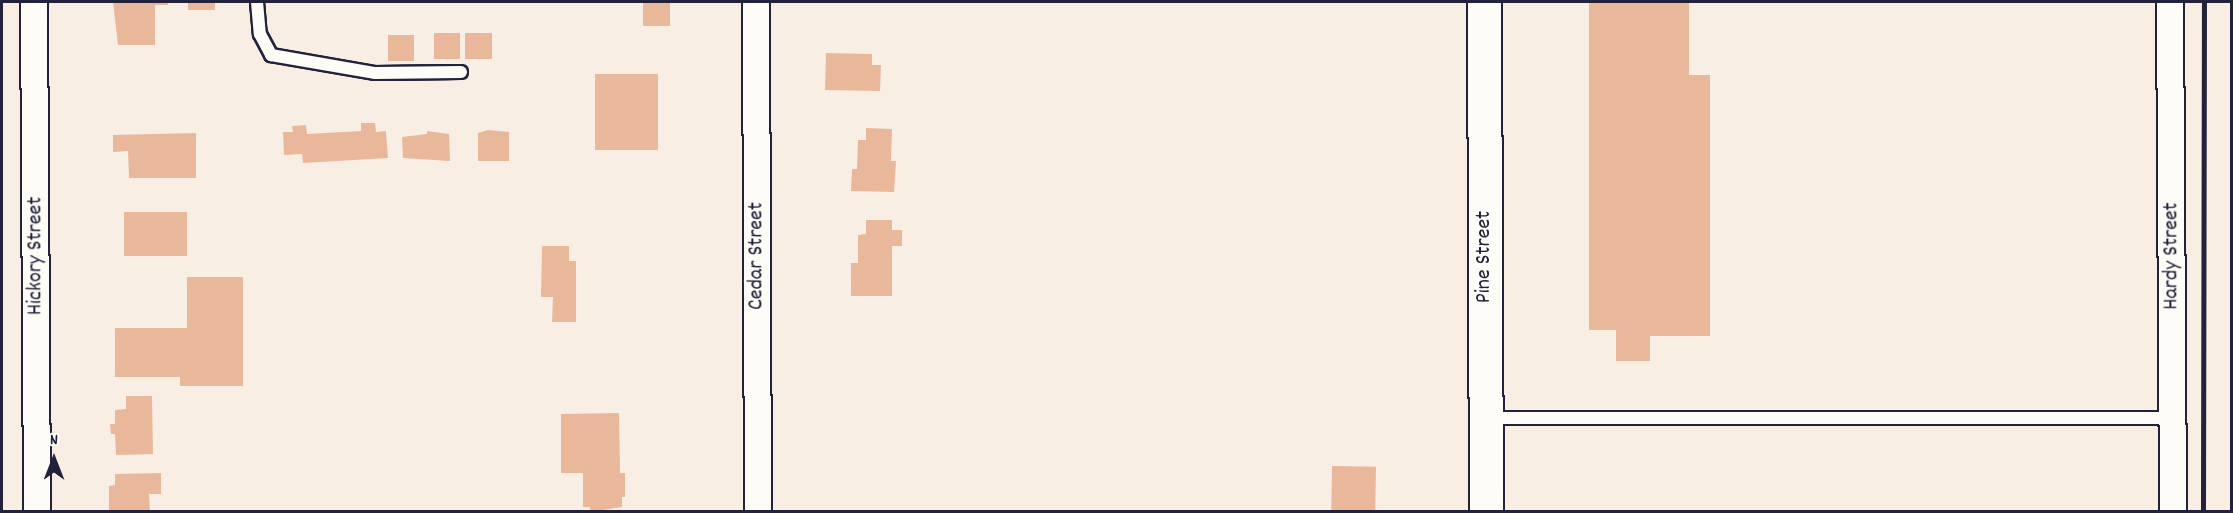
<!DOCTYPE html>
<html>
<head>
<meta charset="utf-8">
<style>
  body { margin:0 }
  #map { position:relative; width:2233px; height:513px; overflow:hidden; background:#f9eee4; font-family:Dekko,sans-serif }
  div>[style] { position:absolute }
  .building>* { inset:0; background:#e9b89a; transform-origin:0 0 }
  .roads { filter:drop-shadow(2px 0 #22223b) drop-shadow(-2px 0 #22223b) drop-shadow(0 2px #22223b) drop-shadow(0 -2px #22223b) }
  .lane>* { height:12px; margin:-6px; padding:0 6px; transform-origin:6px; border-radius:6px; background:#fdfcf7 }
  .street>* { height:26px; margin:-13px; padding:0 13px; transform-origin:13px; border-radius:13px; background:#fdfcf7 }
  .primary>* { height:33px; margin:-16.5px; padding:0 16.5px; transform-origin:16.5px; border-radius:16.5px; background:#fdfcf7 }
  .rail>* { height:4.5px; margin:-2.25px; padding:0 2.25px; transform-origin:2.25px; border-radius:2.25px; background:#22223b }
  span { translate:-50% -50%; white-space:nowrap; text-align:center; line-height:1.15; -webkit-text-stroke:4.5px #fdfcf7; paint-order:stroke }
  .street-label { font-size:22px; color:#22223b }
  .frame { position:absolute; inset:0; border:3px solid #22223b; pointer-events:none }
  .north { position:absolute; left:24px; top:429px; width:60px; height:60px; -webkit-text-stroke:4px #fdfcf7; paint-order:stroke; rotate:0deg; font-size:16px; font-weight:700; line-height:24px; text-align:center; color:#22223b }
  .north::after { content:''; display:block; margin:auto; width:21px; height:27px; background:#22223b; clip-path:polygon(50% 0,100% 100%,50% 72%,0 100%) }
</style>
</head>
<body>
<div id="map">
  <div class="building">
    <div style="clip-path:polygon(113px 2px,168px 2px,168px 5px,155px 5px,155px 45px,118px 45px)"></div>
    <div style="left:188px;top:2px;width:27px;height:8px"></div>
    <div style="left:643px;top:2px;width:27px;height:24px"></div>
    <div style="clip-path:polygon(1589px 2px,1689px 2px,1689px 75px,1710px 75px,1710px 336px,1650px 336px,1650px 361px,1616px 361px,1616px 330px,1589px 330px)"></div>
    <div style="left:434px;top:33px;width:26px;height:26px"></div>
    <div style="left:465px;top:33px;width:27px;height:26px"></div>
    <div style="left:388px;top:35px;width:26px;height:26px"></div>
    <div style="clip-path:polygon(826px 53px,872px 54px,872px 65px,881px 65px,880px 91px,825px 90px)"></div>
    <div style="left:658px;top:74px;width:76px;height:63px;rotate:90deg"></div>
    <div style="clip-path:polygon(361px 123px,375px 123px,376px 132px,386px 131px,388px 158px,303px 163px,302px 154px,284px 155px,283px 132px,293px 132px,292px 126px,306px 125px,307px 134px,361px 131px)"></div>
    <div style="clip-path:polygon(866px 128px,892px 129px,891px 161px,896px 161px,894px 192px,851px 191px,852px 169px,857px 169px,858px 140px,866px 140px)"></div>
    <div style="clip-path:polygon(488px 130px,509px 132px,509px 161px,478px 161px,478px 133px)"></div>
    <div style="clip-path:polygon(427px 131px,449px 134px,450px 161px,403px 158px,402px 137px,427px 134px)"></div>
    <div style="clip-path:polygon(196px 133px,196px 178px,129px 178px,128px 151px,113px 152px,113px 135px)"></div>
    <div style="left:124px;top:212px;width:63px;height:44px"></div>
    <div style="clip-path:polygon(866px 220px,892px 220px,892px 230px,902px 230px,902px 246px,892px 246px,892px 296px,851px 296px,851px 263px,858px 263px,858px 235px,866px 234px)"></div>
    <div style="clip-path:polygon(542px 246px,569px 246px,569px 261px,576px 261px,576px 322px,552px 322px,553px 297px,541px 297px)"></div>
    <div style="clip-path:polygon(187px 277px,243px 277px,243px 386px,180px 386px,180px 377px,115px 377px,115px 328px,187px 328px)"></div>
    <div style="clip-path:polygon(126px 396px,152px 396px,153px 454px,116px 455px,115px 434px,111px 434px,110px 424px,115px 424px,115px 410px,126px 409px)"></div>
    <div style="clip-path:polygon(619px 413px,620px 473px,625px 473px,625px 497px,622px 497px,622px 507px,590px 512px,590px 507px,583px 507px,583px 473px,561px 473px,561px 414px)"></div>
    <div style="left:1332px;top:466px;width:44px;height:46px;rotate:1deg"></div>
    <div style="clip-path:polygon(161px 473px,161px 494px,149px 494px,150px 512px,109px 512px,109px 486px,115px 485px,115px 474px)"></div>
  </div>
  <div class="roads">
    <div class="lane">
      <div style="left:257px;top:2px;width:32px;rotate:85deg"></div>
      <div style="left:260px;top:34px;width:24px;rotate:62deg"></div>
      <div style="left:271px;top:55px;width:106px;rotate:9.8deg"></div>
      <div style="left:375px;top:73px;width:86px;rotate:-0.7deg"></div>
      <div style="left:1487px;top:418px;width:686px"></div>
    </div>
    <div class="street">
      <div style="left:34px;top:2px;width:510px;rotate:89.66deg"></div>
      <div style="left:756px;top:2px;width:510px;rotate:89.78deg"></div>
      <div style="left:2170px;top:2px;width:510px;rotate:89.66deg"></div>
    </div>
    <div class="primary">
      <div style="left:1484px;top:2px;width:510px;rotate:89.78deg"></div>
    </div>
  </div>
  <div class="rail">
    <div style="left:2203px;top:512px;width:510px;rotate:-89.89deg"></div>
  </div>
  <div class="street-label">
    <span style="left:36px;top:256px;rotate:-90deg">Hickory Street</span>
    <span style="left:757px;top:256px;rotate:-90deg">Cedar Street</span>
    <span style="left:2172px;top:256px;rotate:-90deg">Hardy Street</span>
    <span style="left:1485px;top:257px;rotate:-90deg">Pine Street</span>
  </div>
  <div class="frame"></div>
  <div class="north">N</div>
</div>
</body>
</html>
